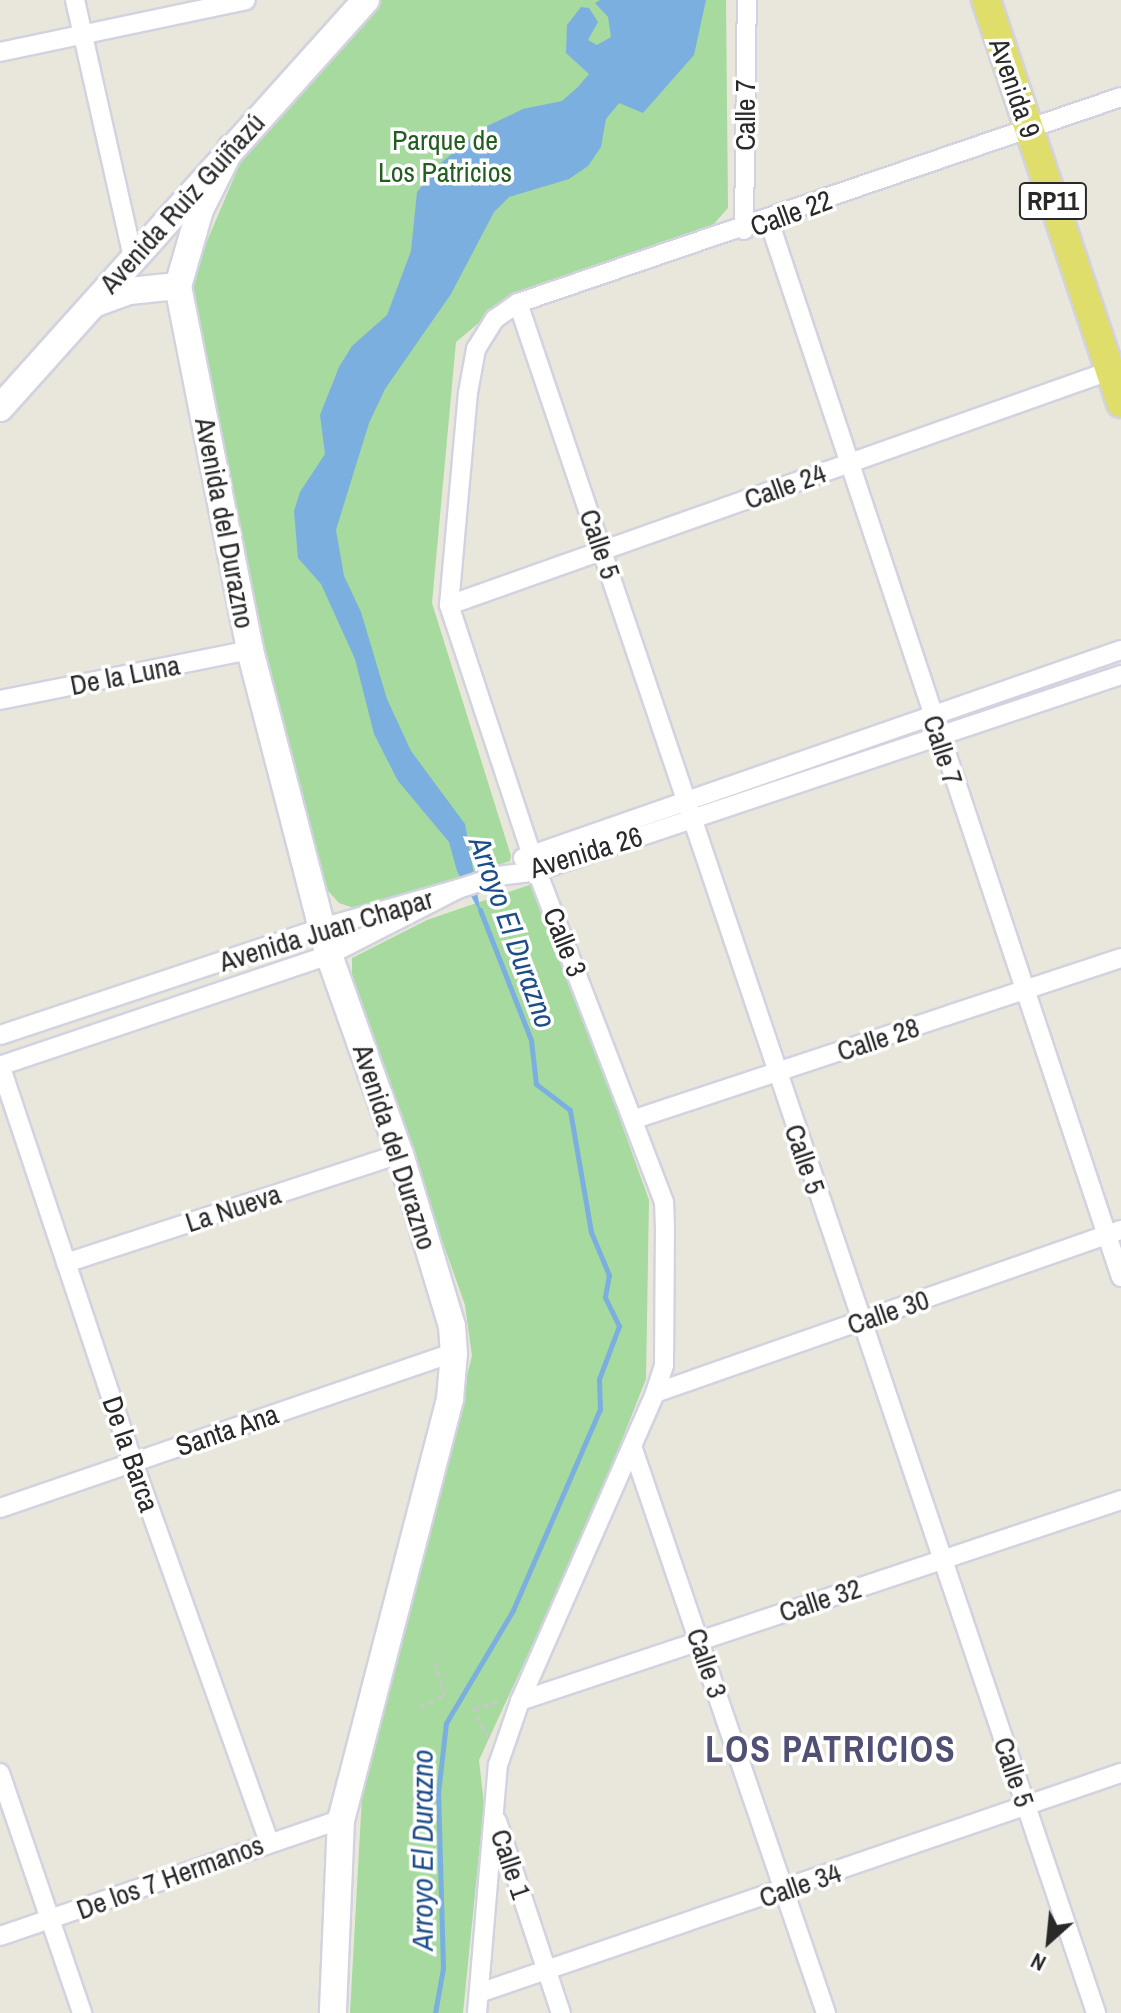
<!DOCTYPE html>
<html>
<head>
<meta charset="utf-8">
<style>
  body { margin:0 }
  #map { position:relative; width:1121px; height:2013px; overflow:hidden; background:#e9e7dc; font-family:"Archivo Narrow",sans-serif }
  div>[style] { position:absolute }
  .green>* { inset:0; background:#a6da9f }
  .water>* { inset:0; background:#7bafe0 }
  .stream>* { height:5px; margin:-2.5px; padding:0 2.5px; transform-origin:2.5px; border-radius:2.5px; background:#7bafe0 }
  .path>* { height:3px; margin-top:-1.5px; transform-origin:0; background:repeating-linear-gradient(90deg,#c7c7c7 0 6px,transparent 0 10px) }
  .roads { filter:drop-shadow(2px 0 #d2d2e0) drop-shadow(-2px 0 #d2d2e0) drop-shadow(0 2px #d2d2e0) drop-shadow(0 -2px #d2d2e0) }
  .street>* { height:18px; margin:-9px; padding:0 9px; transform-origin:9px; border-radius:9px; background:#fff }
  .secondary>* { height:26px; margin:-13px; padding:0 13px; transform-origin:13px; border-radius:13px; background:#fff }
  .primary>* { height:28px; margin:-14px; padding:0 14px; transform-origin:14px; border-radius:14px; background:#e0de6b }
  span { translate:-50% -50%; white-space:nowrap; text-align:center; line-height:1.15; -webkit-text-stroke:7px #fff; paint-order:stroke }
  .shield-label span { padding:2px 6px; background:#fff; border:2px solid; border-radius:6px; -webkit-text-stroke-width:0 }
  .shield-label { font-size:26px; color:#292929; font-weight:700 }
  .street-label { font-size:28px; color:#292929 }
  .park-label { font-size:28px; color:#225d22 }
  .water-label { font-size:30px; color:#1c4c89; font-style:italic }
  .district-label { font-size:36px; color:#504f74; font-weight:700; letter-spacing:2px }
  .north { position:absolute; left:1009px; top:1901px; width:80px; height:80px; -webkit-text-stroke:6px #fff; paint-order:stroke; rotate:207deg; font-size:22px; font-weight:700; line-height:32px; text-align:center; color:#292929 }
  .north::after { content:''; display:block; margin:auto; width:28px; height:36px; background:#292929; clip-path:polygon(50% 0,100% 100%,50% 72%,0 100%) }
</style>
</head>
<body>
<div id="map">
  <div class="green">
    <div style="clip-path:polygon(377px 0,726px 0,728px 208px,713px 225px,505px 301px,456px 342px,432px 603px,511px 856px,510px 861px,452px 881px,354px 908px,339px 903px,313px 874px,191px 297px,193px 274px,244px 154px)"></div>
    <div style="clip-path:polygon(535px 883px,649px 1200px,646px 1379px,592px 1516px,479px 1760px,484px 1804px,463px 2013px,350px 2013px,363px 1778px,472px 1356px,465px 1305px,352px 986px,352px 958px,427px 920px)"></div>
  </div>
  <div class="water">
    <div style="clip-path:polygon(600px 0,706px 0,694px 55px,643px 113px,619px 103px,606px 119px,601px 147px,588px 166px,569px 179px,509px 197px,494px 212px,451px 294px,385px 389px,369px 423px,336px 530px,344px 576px,361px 612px,387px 699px,411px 751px,465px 824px,481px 914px,457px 871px,449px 842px,398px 781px,374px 734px,355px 659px,321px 584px,298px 558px,294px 511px,300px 492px,325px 454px,320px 415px,339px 367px,352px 346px,387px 315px,411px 251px,417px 192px,442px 162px,483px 128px,523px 109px,562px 101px,578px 87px,589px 74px,566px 53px,567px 25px,581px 7px,589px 8px,598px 22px,588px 40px,597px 45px,611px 37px,608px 17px,595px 3px)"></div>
  </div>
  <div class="stream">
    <div style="left:435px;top:2013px;width:46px;rotate:-79.9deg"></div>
    <div style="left:443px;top:1968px;width:175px;rotate:-91.6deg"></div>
    <div style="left:438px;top:1793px;width:70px;rotate:-83.5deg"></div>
    <div style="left:446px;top:1723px;width:131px;rotate:-59.3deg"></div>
    <div style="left:513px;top:1610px;width:219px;rotate:-66.6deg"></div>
    <div style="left:600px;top:1409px;width:30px;rotate:-92deg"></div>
    <div style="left:599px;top:1379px;width:57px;rotate:-69.3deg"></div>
    <div style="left:619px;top:1326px;width:32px;rotate:-116deg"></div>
    <div style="left:605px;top:1297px;width:22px;rotate:-80deg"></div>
    <div style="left:609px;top:1275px;width:47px;rotate:-112.7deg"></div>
    <div style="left:591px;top:1232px;width:124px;rotate:-99.8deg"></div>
    <div style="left:570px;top:1110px;width:43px;rotate:-142.6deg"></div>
    <div style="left:536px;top:1084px;width:44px;rotate:-96.5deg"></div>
    <div style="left:531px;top:1040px;width:140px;rotate:-111.4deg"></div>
  </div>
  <div class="path">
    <div style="left:419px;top:1707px;width:29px;rotate:-25deg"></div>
    <div style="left:445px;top:1695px;width:34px;rotate:-107deg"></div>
    <div style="left:489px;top:1738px;width:33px;rotate:-119deg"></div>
    <div style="left:473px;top:1709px;width:30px;rotate:-17deg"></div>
  </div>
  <div class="roads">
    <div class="street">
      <div style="left:75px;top:0;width:264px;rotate:77.3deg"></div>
      <div style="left:0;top:52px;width:251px;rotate:-11.9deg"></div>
      <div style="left:769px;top:221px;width:1113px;rotate:71.57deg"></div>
      <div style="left:744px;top:230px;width:230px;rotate:-89.3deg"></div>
      <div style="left:518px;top:303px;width:1805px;rotate:71.32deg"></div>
      <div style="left:449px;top:605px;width:710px;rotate:-19.51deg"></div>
      <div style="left:0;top:700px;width:255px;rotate:-11.3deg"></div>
      <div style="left:523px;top:858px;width:633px;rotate:-19.18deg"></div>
      <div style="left:458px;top:889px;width:42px;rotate:-18deg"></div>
      <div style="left:498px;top:876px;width:39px;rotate:-7deg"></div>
      <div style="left:537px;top:871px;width:616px;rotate:-18.55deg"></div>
      <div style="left:0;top:1035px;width:339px;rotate:-18.4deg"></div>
      <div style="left:322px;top:928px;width:141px;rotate:-16deg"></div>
      <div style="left:458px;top:889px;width:145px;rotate:152.9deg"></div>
      <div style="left:329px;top:955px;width:347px;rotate:161.4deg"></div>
      <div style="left:0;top:1065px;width:419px;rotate:71.5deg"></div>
      <div style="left:133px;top:1462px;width:403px;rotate:70.3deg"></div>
      <div style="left:635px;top:1119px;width:512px;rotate:-18.33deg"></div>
      <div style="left:66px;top:1263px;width:351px;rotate:-18.1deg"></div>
      <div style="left:655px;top:1393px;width:494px;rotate:-19.3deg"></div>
      <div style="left:633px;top:1449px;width:596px;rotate:71.11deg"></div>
      <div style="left:0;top:1508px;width:480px;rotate:-18.9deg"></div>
      <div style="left:520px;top:1701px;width:634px;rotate:-18.49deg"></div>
      <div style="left:0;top:1773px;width:254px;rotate:71.1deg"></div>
      <div style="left:497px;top:1821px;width:202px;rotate:71.6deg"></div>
      <div style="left:0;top:1936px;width:361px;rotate:-18.9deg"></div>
      <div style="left:479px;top:1993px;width:679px;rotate:-18.92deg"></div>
      <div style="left:477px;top:2013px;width:249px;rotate:-85.2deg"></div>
      <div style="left:498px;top:1765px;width:68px;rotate:-71deg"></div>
      <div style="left:520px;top:1701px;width:336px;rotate:-66.3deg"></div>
      <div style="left:655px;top:1393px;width:29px;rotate:-72deg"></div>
      <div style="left:664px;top:1365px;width:136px;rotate:-89.6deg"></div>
      <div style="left:665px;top:1229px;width:27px;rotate:-92deg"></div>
      <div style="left:664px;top:1202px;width:355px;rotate:-111deg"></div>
      <div style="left:537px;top:871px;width:280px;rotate:-108.3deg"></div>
      <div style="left:449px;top:605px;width:213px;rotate:-84.9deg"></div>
      <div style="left:468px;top:393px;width:45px;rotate:-79.7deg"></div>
      <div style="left:476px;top:349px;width:36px;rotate:-58deg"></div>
      <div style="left:495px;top:319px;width:28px;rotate:-35deg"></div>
      <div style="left:518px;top:303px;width:637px;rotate:-18.86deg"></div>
    </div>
    <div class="secondary">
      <div style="left:231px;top:148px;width:69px;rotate:116.6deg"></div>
      <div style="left:200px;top:210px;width:79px;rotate:106.1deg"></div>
      <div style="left:178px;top:286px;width:371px;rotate:78.8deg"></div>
      <div style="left:250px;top:650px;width:315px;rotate:75.5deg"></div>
      <div style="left:329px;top:955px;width:211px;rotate:70.4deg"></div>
      <div style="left:400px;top:1154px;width:180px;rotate:73.2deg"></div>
      <div style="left:452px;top:1326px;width:27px;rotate:86deg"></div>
      <div style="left:454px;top:1353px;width:46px;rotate:95deg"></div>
      <div style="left:450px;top:1399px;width:434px;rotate:104.5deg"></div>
      <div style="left:341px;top:1819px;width:194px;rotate:92.4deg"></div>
      <div style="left:96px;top:303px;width:35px;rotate:-20deg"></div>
      <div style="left:129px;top:291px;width:49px;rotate:-5.8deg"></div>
      <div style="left:0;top:408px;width:548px;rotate:-48.11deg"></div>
    </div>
    <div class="primary">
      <div style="left:986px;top:0;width:425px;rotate:71.5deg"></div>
    </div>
  </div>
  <div class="shield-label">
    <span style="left:1053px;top:201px">RP11</span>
  </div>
  <div class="street-label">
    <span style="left:1015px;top:88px;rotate:71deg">Avenida 9</span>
    <span style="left:745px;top:115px;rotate:-90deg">Calle 7</span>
    <span style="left:182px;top:203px;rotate:-48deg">Avenida Ruiz Guiñazú</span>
    <span style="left:791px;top:213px;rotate:-20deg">Calle 22</span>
    <span style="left:785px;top:486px;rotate:-20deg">Calle 24</span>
    <span style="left:225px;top:523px;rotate:79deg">Avenida del Durazno</span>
    <span style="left:600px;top:544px;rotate:71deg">Calle 5</span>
    <span style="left:125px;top:675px;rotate:-11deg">De la Luna</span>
    <span style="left:943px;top:750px;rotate:72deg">Calle 7</span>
    <span style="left:586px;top:852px;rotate:-17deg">Avenida 26</span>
    <span style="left:326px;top:930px;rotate:-17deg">Avenida Juan Chapar</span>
    <span style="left:565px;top:942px;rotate:68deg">Calle 3</span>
    <span style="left:878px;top:1039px;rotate:-18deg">Calle 28</span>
    <span style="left:395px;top:1147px;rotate:72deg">Avenida del Durazno</span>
    <span style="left:805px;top:1159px;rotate:71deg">Calle 5</span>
    <span style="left:233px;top:1208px;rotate:-18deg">La Nueva</span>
    <span style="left:888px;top:1312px;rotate:-19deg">Calle 30</span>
    <span style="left:227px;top:1430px;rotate:-19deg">Santa Ana</span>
    <span style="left:131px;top:1454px;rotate:71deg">De la Barca</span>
    <span style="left:820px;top:1600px;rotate:-18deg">Calle 32</span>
    <span style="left:707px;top:1663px;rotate:71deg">Calle 3</span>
    <span style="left:1014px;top:1772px;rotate:71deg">Calle 5</span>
    <span style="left:511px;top:1864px;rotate:71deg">Calle 1</span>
    <span style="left:170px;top:1877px;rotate:-20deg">De los 7 Hermanos</span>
    <span style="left:800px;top:1885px;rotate:-19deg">Calle 34</span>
  </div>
  <div class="park-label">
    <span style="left:445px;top:156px">Parque de<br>Los Patricios</span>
  </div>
  <div class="water-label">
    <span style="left:513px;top:932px;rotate:70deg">Arroyo El Durazno</span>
    <span style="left:422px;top:1850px;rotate:-90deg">Arroyo El Durazno</span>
  </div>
  <div class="district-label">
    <span style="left:831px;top:1750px">LOS PATRICIOS</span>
  </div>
  <div class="north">N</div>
</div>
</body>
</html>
